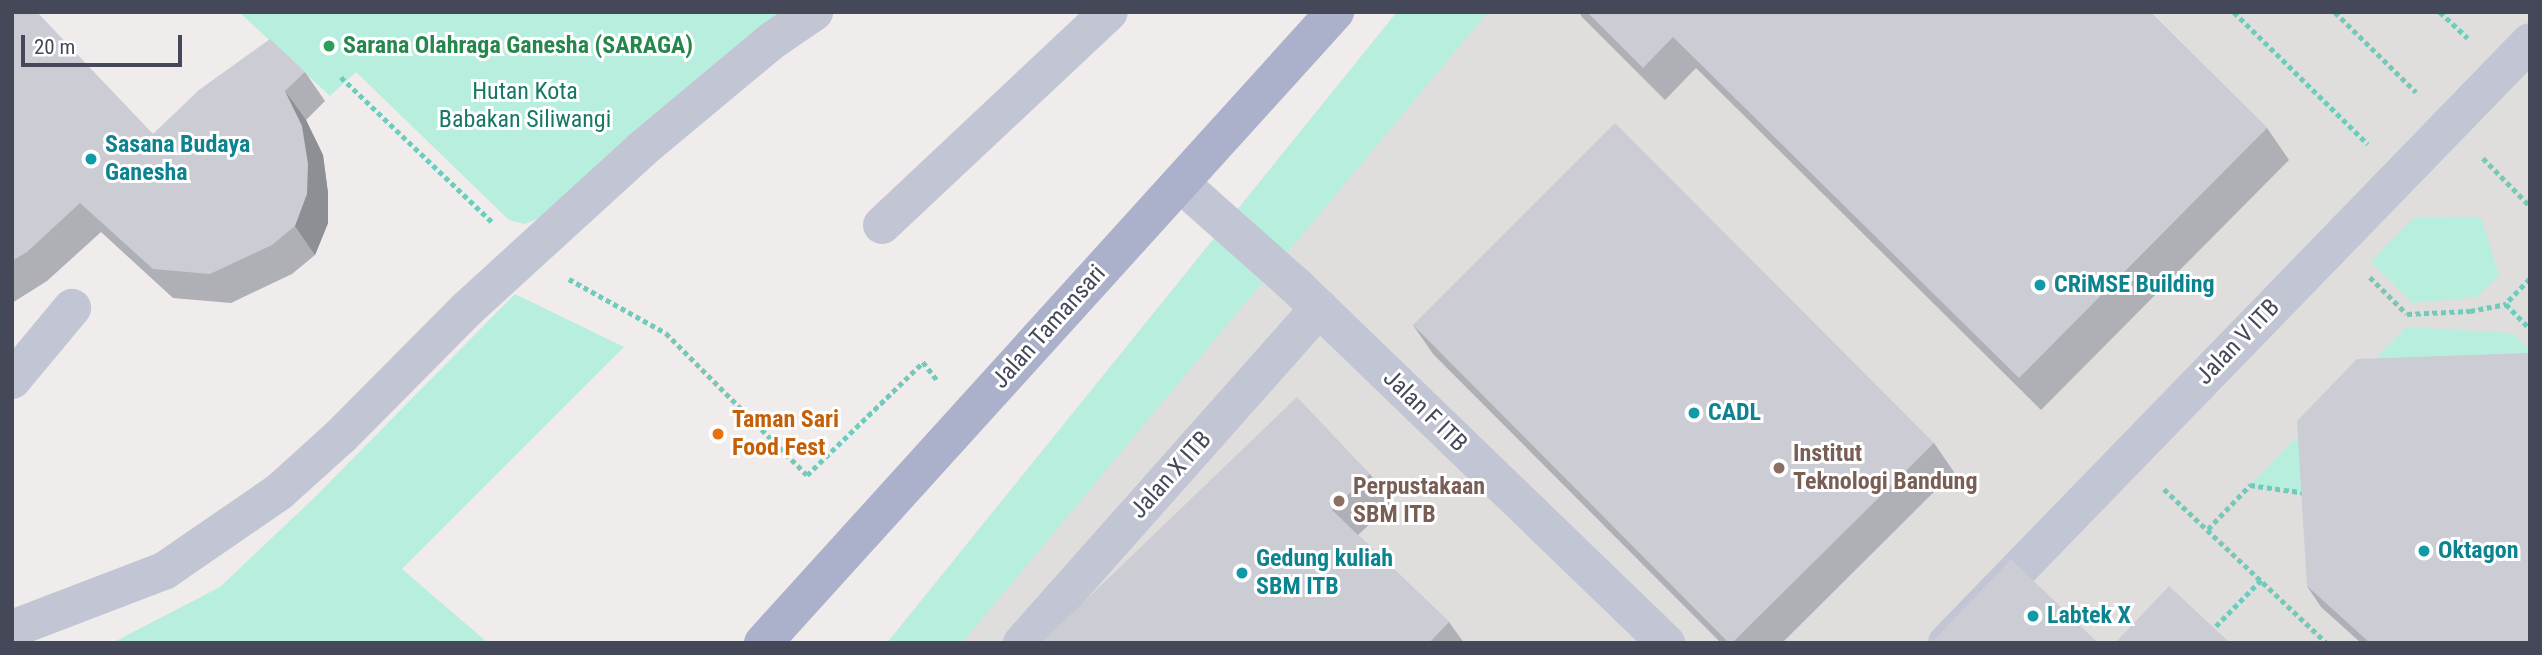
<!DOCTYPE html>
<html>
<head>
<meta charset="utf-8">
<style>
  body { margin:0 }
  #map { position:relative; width:2542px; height:655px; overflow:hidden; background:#efeceb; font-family:"Roboto Condensed",sans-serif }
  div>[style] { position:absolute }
  .education>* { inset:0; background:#e0dddd }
  .green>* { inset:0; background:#b8eede }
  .path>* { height:4.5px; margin-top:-2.25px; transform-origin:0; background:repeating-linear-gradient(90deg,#71cbbb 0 5px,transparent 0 8.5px) }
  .minor>* { height:38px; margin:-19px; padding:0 19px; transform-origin:19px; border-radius:19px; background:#c2c5d3 }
  .major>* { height:38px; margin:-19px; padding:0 19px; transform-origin:19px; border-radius:19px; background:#abb1cb }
  .wall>* { inset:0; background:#afafb6 }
  .shaded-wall>* { inset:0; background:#8e8f94 }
  .building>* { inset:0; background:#cbccd4 }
  .dots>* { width:19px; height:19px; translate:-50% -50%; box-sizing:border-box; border:4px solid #fff; border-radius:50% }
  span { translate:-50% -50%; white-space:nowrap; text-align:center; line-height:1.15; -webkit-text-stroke:6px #fff; paint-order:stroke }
  .leisure-label { font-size:24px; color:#27864d; font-weight:700 }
  .left { translate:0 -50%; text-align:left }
  .park-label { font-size:24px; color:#167966 }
  .culture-label { font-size:24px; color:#0d838f; font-weight:700 }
  .street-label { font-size:24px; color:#444859 }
  .food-label { font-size:24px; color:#c56008; font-weight:700 }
  .education-label { font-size:24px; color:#785e54; font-weight:700 }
  .frame { position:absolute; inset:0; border:14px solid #444859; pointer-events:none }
  .scale { position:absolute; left:21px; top:35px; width:161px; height:32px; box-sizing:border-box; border:4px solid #444859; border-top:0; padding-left:9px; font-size:21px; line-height:24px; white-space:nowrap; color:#444859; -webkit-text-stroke:5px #fff; paint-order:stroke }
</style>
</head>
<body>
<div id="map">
  <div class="education">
    <div style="clip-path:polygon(1397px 12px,2530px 12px,2530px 643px,887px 643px)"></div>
  </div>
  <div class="green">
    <div style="clip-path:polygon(239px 12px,784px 12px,542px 217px,525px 224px,509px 220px,356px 72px,330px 96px)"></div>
    <div style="clip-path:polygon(1397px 12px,1488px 12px,962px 643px,887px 643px)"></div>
    <div style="clip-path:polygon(2481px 217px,2499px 275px,2478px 297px,2413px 303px,2371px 262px,2413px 218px)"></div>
    <div style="clip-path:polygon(515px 294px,624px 347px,402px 569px,488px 643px,112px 643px,220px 587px,315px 497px)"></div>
    <div style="clip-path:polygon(2406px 327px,2513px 333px,2530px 350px,2530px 374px,2315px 495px,2250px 485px)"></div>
  </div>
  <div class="path">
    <div style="left:2234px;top:12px;width:188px;rotate:44.6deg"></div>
    <div style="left:2335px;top:12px;width:114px;rotate:44.6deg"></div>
    <div style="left:2440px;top:12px;width:38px;rotate:43deg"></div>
    <div style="left:341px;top:77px;width:209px;rotate:43.8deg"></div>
    <div style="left:2483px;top:158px;width:67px;rotate:45.6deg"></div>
    <div style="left:2370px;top:277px;width:52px;rotate:45deg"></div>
    <div style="left:2407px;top:314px;width:63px;rotate:-2.7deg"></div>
    <div style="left:2470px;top:311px;width:37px;rotate:-11deg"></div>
    <div style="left:569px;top:279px;width:111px;rotate:29.1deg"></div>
    <div style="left:666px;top:333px;width:200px;rotate:45.2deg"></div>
    <div style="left:807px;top:475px;width:162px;rotate:-44.2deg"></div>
    <div style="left:923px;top:362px;width:24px;rotate:52deg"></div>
    <div style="left:2530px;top:279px;width:35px;rotate:134deg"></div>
    <div style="left:2506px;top:304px;width:35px;rotate:46deg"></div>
    <div style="left:2164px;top:489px;width:224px;rotate:43.4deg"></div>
    <div style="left:2208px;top:529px;width:61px;rotate:-46.3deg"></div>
    <div style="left:2250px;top:485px;width:57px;rotate:8.1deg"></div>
    <div style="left:2210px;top:632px;width:73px;rotate:-45.6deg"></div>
  </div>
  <div class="minor">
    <div style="left:1180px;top:183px;width:154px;rotate:41.6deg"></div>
    <div style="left:1295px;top:285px;width:516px;rotate:43.98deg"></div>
    <div style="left:882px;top:225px;width:311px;rotate:-43.2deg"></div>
    <div style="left:12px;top:380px;width:94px;rotate:-50.2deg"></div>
    <div style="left:12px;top:629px;width:163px;rotate:-20.9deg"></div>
    <div style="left:164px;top:571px;width:140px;rotate:-34.5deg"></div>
    <div style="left:279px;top:492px;width:84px;rotate:-42.1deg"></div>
    <div style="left:341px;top:436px;width:179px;rotate:-45.2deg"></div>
    <div style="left:467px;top:309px;width:237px;rotate:-42.4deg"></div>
    <div style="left:642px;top:149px;width:170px;rotate:-39.8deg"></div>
    <div style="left:773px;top:40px;width:50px;rotate:-34.3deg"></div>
    <div style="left:1022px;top:643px;width:448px;rotate:-48.4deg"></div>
    <div style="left:1947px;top:643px;width:837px;rotate:-45.87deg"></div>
  </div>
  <div class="major">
    <div style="left:763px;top:643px;width:852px;rotate:-47.81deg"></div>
  </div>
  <div class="wall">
    <div style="clip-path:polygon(12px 12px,153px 134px,305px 72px,325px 101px,306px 120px,323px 155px,328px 193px,328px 223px,315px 255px,292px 274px,231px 303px,173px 298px,101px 232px,47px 281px,12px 303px)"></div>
    <div style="clip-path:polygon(1579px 12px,2150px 12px,2267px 128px,2289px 160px,2041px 410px,1696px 68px,1665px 100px,1582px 17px)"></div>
    <div style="clip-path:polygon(1413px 325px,1934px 443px,1954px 472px,1782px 643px,1721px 643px,1433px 354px)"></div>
    <div style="clip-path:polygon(1370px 474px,1391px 504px,1358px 535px,1449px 622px,1464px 643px,1041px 643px)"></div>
    <div style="clip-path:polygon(2307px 586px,2530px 643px,2361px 643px,2321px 607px)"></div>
  </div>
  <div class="shaded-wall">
    <div style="clip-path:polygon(285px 91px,306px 120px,323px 155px,328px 193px,328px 223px,315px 255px,295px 226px)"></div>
  </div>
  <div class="building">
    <div style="clip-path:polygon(12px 12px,37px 12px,153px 134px,199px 90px,270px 39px,305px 72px,285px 91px,302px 126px,308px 164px,307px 194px,295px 226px,272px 245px,210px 274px,153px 269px,80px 203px,27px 252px,12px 261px)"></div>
    <div style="clip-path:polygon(1587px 12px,2150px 12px,2267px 128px,2019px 378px,1673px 37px,1643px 68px)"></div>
    <div style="clip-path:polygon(1615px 123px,1934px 443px,1732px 643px,1729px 643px,1413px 325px)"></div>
    <div style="clip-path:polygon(2530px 353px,2530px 643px,2370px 643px,2307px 586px,2297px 421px,2357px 359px)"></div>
    <div style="clip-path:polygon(1297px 397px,1370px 474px,1332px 510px,1449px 622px,1429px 643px,1198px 643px,1196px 641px,1194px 643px,1041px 643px)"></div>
    <div style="clip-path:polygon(2011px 559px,2098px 643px,1931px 643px)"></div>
    <div style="clip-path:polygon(2169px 586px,2230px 643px,2115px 643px)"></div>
  </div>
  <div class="dots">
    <div style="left:329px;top:46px;background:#2e9e5b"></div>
    <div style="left:91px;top:159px;background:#0f9aa8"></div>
    <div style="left:2040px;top:285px;background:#0f9aa8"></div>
    <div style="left:1694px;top:413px;background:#0f9aa8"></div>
    <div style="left:718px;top:434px;background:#e8710a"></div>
    <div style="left:1779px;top:468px;background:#8d6e63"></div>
    <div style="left:1339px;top:501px;background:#8d6e63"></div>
    <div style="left:2424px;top:551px;background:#0f9aa8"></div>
    <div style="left:1242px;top:573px;background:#0f9aa8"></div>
    <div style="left:2033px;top:616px;background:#0f9aa8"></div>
  </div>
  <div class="leisure-label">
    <span class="left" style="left:343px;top:46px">Sarana Olahraga Ganesha (SARAGA)</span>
  </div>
  <div class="park-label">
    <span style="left:525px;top:106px">Hutan Kota<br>Babakan Siliwangi</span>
  </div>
  <div class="culture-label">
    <span class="left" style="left:105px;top:159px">Sasana Budaya<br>Ganesha</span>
    <span class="left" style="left:2054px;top:285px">CRiMSE Building</span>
    <span class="left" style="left:1708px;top:413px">CADL</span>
    <span class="left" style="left:2438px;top:551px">Oktagon</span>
    <span class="left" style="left:1256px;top:573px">Gedung kuliah<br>SBM ITB</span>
    <span class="left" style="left:2047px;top:616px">Labtek X</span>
  </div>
  <div class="street-label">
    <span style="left:1049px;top:327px;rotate:-48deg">Jalan Tamansari</span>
    <span style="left:2238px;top:342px;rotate:-46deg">Jalan V ITB</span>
    <span style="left:1425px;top:411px;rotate:44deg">Jalan F ITB</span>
    <span style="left:1171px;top:475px;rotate:-48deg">Jalan X ITB</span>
  </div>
  <div class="food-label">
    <span class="left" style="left:732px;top:434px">Taman Sari<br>Food Fest</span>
  </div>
  <div class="education-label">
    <span class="left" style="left:1793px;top:468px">Institut<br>Teknologi Bandung</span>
    <span class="left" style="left:1353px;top:501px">Perpustakaan<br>SBM ITB</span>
  </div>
  <div class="frame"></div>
  <div class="scale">20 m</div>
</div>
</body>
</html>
